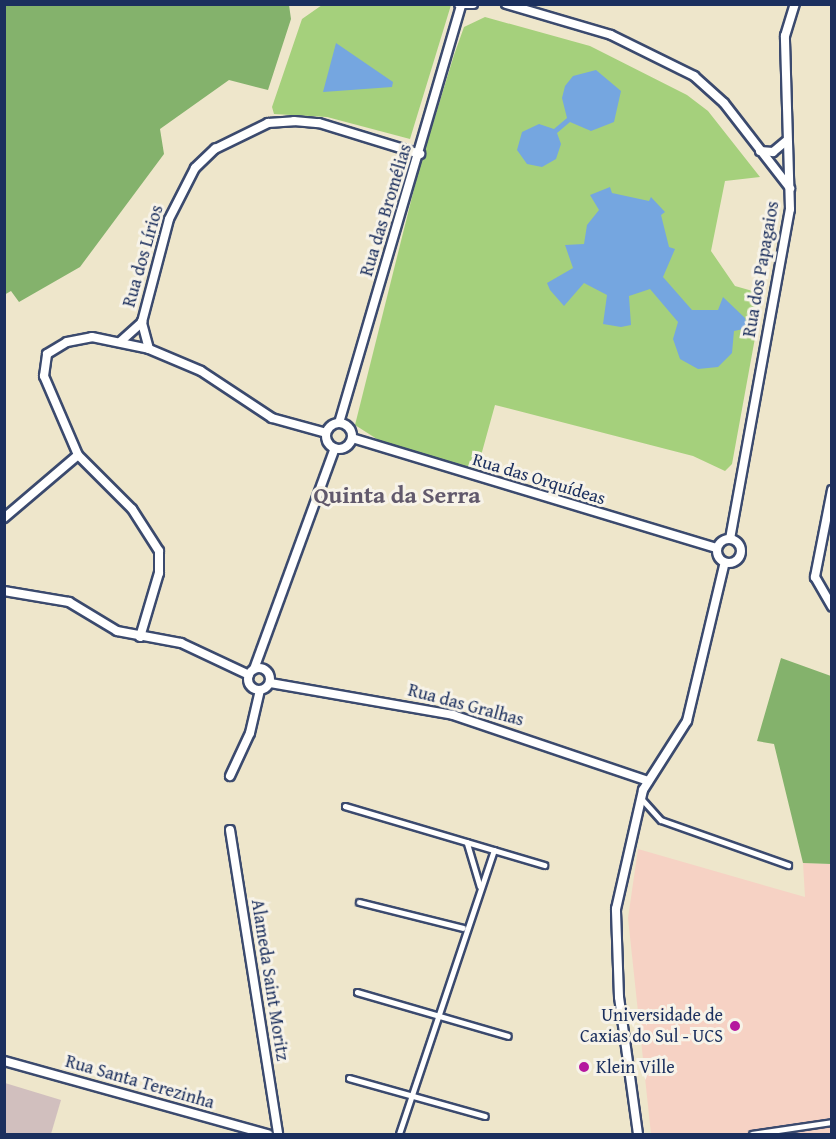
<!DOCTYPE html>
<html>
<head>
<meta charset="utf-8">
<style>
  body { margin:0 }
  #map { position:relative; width:836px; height:1139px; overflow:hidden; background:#eee6cb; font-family:"Gentium Book Plus",serif }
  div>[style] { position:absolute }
  .built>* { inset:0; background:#f6d2c4 }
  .industrial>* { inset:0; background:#d1bfbe }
  .green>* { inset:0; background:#a5d07c }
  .forest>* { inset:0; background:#84b26c }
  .water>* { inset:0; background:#75a6e0 }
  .roads { filter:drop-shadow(2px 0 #3b4a6e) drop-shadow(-2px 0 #3b4a6e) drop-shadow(0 2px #3b4a6e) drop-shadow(0 -2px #3b4a6e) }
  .service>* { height:4.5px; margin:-2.25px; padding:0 2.25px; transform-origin:2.25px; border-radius:2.25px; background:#fff }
  .minor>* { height:8px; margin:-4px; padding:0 4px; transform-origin:4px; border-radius:4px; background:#fff }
  .minor>.ring { margin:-4px; padding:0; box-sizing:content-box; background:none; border:8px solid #fff; border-radius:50% }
  .dots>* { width:16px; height:16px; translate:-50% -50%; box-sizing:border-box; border:3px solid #f7f3e8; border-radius:50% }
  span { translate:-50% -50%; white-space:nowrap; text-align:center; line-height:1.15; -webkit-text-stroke:6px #f7f3e8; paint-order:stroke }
  .street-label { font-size:18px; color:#1b2f5e }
  .poi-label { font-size:18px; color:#1b2f5e }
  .right { translate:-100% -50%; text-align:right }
  .left { translate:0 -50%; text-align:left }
  .district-label { font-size:24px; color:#61596c; font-weight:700 }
  .frame { position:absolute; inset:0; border:6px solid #1b2f5e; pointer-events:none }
</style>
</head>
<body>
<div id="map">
  <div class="built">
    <div style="clip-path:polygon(638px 849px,805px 897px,803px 863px,831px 864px,831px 1134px,651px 1134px,628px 918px)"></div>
  </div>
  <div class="industrial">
    <div style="clip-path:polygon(5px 1083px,61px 1100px,51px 1134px,5px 1134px)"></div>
  </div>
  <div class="green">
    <div style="clip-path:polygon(322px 5px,451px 5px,410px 139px,327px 117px,274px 114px,272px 107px,302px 19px)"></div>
    <div style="clip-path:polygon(485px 17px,590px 46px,687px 95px,708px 111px,760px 177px,725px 181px,711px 251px,735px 286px,763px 294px,732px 464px,725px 471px,693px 456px,495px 405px,477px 470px,380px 441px,355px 425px,419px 169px,454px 55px,464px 27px)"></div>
  </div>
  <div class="forest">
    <div style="clip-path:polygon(5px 4px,289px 5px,291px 19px,268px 90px,229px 80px,160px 129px,164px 154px,80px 267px,19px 302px,11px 291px,4px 295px)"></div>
    <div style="clip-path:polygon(781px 658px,831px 676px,831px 864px,803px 863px,774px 744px,757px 741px)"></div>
  </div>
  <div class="water">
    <div style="clip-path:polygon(336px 43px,393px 82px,392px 87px,323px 92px)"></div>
    <div style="clip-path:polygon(596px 70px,621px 91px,614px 122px,591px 131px,570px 122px,557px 133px,561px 144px,556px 159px,542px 167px,527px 164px,517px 150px,522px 132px,539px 124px,554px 129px,567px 118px,562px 98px,565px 86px,573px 76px)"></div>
    <div style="clip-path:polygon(610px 187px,612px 193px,649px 201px,651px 197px,665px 212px,661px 215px,669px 247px,675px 249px,663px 277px,692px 310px,718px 310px,723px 297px,745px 318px,748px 328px,734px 331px,732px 353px,718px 367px,698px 369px,680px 359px,673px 339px,678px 322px,650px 289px,629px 296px,631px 325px,621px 327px,603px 324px,607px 295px,584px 283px,564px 306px,550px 290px,547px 283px,573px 268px,565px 245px,584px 244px,587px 225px,599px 210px,590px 195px)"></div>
  </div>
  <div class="roads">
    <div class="service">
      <div style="left:642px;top:799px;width:28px;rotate:48deg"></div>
      <div style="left:661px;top:820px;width:135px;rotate:19.5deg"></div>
      <div style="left:345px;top:806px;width:208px;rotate:16.5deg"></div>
      <div style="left:467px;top:842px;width:46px;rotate:73.5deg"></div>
      <div style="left:359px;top:902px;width:107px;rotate:14deg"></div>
      <div style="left:357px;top:992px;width:157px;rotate:16.2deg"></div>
      <div style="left:349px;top:1078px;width:141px;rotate:15.6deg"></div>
      <div style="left:399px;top:1134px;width:299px;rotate:-71.5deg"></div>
      <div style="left:752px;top:1134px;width:81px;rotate:-8.5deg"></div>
    </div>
    <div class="minor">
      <div style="left:459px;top:4px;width:14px"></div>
      <div style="left:506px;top:4px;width:109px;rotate:16.4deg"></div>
      <div style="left:611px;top:35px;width:93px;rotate:26.3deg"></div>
      <div style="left:694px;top:76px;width:40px;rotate:42deg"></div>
      <div style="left:724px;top:103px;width:108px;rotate:52.2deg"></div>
      <div style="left:760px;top:151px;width:13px;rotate:4deg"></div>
      <div style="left:773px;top:152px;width:16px;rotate:-40deg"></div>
      <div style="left:120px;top:342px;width:30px;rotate:-42deg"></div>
      <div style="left:149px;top:349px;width:28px;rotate:-105deg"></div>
      <div style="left:142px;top:322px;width:106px;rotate:-75.3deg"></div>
      <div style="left:169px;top:219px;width:57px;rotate:-63deg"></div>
      <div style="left:195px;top:168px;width:28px;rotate:-44deg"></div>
      <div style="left:215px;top:149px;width:59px;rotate:-26.1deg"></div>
      <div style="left:268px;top:123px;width:26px;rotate:-4deg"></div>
      <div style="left:294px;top:121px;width:25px;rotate:5deg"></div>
      <div style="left:319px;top:123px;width:106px;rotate:17.1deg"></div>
      <div style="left:339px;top:423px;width:434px;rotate:-73.7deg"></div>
      <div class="ring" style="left:326px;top:423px;width:18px;height:18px"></div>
      <div style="left:352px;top:438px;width:381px;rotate:16.8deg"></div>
      <div style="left:832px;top:490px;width:89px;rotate:101.1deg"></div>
      <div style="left:815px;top:577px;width:34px;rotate:60deg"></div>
      <div style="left:4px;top:518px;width:97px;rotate:-40.4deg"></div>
      <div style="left:730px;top:539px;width:335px;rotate:-79.7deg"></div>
      <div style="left:790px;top:209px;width:173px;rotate:-91.7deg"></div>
      <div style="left:785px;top:36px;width:34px;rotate:-73deg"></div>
      <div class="ring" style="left:717px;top:539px;width:16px;height:16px"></div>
      <div style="left:4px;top:591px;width:66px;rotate:9.6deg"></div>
      <div style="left:69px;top:602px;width:56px;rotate:31.1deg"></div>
      <div style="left:117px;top:631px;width:65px;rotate:10.6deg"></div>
      <div style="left:181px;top:643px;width:75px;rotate:25.2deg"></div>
      <div style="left:140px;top:637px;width:67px;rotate:-73.5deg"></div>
      <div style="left:159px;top:573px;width:22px;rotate:-90deg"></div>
      <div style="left:159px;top:551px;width:50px;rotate:-122.7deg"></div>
      <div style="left:132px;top:509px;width:76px;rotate:-135deg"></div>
      <div style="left:78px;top:455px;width:86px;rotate:-113.3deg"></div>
      <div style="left:44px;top:376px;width:22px;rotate:-82deg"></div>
      <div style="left:47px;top:354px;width:23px;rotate:-31deg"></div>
      <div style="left:67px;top:342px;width:25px;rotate:-11deg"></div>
      <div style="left:92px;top:337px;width:58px;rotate:11.9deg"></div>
      <div style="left:149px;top:349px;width:56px;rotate:22.9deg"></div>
      <div style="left:201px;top:371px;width:85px;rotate:33.5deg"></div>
      <div style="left:272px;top:418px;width:56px;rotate:15.5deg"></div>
      <div class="ring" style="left:248px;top:668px;width:14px;height:14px"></div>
      <div style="left:254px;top:669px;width:235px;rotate:-69.9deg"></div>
      <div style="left:270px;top:683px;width:186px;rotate:9.9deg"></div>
      <div style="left:453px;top:715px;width:206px;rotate:18.7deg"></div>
      <div style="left:230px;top:776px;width:47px;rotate:-65.1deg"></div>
      <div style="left:250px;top:733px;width:44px;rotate:-76.9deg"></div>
      <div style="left:230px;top:830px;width:308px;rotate:81deg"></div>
      <div style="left:4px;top:1061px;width:274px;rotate:15.5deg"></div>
      <div style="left:638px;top:1134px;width:138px;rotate:-97.9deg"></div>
      <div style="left:619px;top:997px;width:88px;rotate:-92deg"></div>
      <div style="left:616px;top:909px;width:122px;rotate:-77.2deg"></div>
      <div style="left:643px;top:790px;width:82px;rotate:-57.5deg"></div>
      <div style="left:687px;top:721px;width:163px;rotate:-76.6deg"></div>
    </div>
  </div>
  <div class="dots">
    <div style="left:735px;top:1026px;background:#b5179e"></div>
    <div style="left:584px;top:1067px;background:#b5179e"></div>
  </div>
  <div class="street-label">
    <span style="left:386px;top:210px;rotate:-73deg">Rua das Bromélias</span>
    <span style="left:143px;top:256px;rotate:-74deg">Rua dos Lírios</span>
    <span style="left:761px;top:269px;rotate:-80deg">Rua dos Papagaios</span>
    <span style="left:539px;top:479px;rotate:17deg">Rua das Orquídeas</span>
    <span style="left:466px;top:705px;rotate:15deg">Rua das Gralhas</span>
    <span style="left:270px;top:980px;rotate:81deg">Alameda Saint Moritz</span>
    <span style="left:140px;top:1082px;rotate:16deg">Rua Santa Terezinha</span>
  </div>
  <div class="poi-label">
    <span class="right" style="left:723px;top:1026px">Universidade de<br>Caxias do Sul - UCS</span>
    <span class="left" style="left:596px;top:1067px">Klein Ville</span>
  </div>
  <div class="district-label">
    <span style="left:397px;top:495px">Quinta da Serra</span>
  </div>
  <div class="frame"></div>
</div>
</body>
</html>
